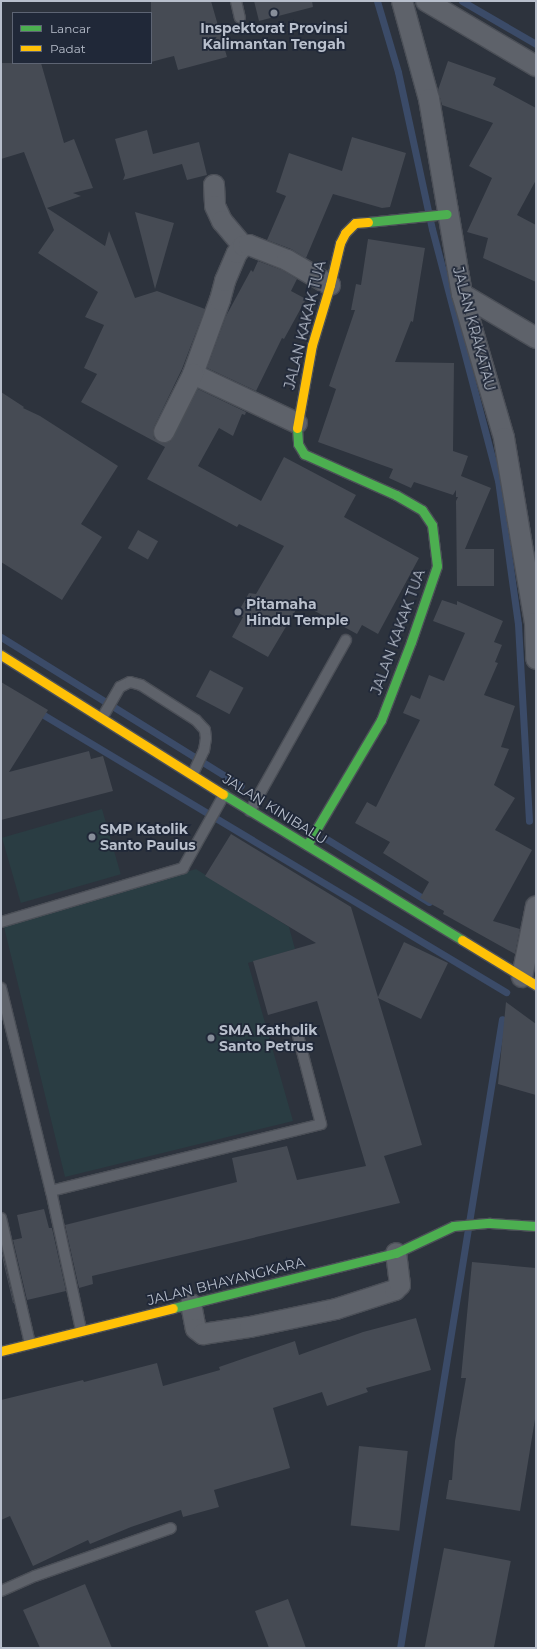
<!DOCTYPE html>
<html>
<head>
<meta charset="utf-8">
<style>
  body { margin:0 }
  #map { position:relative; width:537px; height:1649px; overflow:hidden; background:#2d333d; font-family:Montserrat,sans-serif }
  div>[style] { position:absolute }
  .green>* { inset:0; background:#2a3d43; transform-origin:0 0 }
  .stream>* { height:7px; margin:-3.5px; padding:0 3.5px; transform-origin:3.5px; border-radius:3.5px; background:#3b4b68 }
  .building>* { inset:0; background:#464b54; transform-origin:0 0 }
  .roads { filter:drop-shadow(1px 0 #4b4f57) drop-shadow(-1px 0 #4b4f57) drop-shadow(0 1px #4b4f57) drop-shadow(0 -1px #4b4f57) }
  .lane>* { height:10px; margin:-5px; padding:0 5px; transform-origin:5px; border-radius:5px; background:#5e626a }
  .street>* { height:20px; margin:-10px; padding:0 10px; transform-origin:10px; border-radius:10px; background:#5e626a }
  .fast>* { height:9px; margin:-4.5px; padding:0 4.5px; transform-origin:4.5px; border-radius:4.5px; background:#4caf50 }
  .slow>* { height:9px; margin:-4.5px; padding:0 4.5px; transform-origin:4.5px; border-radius:4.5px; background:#ffc107 }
  .dots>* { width:11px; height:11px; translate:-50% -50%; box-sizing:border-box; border:2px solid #202838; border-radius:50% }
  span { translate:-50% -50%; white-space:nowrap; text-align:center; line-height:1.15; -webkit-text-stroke:3.5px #202838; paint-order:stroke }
  .poi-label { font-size:14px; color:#b8bfcc; font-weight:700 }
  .left { translate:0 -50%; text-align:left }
  .street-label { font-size:14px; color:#b8bfcc }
  .frame { position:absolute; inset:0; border:2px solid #b8bfcc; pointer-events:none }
  .legend { position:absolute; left:12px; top:12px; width:140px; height:52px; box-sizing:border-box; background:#202838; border:1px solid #5d6473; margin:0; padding:5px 7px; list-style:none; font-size:12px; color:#b8bfcc }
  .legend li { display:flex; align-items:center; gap:8px; height:20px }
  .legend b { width:20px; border:1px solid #5d6473 }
</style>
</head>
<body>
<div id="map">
  <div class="green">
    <div style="left:102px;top:809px;width:68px;height:104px;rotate:74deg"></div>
    <div style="clip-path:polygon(196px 869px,289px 927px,295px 949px,248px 963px,293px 1121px,65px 1177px,4px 927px)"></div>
  </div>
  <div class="stream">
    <div style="left:377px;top:1px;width:74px;rotate:73.5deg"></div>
    <div style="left:398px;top:72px;width:161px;rotate:77.8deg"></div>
    <div style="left:432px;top:229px;width:260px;rotate:75.3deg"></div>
    <div style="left:498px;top:480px;width:145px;rotate:82.1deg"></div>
    <div style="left:518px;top:624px;width:197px;rotate:86.8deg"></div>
    <div style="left:462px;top:1px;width:86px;rotate:30.2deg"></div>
    <div style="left:1px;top:637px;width:282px;rotate:31.8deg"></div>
    <div style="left:37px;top:711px;width:547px;rotate:30.93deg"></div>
    <div style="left:325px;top:838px;width:122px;rotate:31.6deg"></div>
    <div style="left:400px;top:1648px;width:637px;rotate:-80.79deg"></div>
  </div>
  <div class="building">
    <div style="clip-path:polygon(151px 1px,211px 1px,227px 57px,178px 70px,174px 56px,151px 62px)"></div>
    <div style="clip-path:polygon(254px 1px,312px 1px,313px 7px,259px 21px)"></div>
    <div style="clip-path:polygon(448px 61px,496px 78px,493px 85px,536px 108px,536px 180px,517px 215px,536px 225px,536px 282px,483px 258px,488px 238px,467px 232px,492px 178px,469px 166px,493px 123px,442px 105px,438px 90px)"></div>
    <div style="clip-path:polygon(1px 63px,41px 63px,64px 143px,74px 139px,93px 188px,73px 193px,81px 196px,47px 208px,105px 246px,109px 231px,135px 298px,157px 291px,205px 309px,182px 369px,154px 427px,153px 432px,154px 438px,159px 442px,164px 443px,171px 441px,198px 389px,246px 412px,245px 415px,242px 414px,233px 436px,219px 428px,198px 466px,261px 501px,284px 457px,356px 495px,344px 517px,419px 558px,378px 634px,362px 625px,357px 634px,300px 603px,268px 657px,232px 637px,243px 617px,237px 614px,249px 593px,256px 594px,284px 546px,239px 524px,237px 527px,147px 479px,165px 447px,81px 402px,97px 374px,84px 368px,104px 325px,85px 317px,98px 292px,38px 253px,54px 230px,24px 152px,1px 159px)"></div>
    <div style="clip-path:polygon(147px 130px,153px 154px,199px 142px,207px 175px,187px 180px,182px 164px,123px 180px,125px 175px,115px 139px)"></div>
    <div style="clip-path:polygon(352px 137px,406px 153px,390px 207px,382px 208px,333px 194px,306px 258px,291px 249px,267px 240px,286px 196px,276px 192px,289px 153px,342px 171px)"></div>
    <div style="clip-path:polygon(135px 212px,174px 223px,155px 289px)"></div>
    <div style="clip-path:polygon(368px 239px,425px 248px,413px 322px,411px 321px,395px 362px,454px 363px,453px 451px,468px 456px,461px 476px,491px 488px,465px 549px,494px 549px,494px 586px,457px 586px,456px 501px,458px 497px,456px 497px,456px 490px,453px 495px,414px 482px,411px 488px,389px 478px,393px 469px,318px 442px,336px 389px,329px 386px,355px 310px,351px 310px,356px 284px,361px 285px)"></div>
    <div style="clip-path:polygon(258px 261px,282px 270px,297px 279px,291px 291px,306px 299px,284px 339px,282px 338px,256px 391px,207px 368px,226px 316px,251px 270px,253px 272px)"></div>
    <div style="clip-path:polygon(1px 392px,24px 407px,23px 408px,40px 416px,118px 466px,81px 524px,102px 537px,62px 600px,1px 562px)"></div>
    <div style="left:138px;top:530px;width:23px;height:21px;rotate:29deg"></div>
    <div style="clip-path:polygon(442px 600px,457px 605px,457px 601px,503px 621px,494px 642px,502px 645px,495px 662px,498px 663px,484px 695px,515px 706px,501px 747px,509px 749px,494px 785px,515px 798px,495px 830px,532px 850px,493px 921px,520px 929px,515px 954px,447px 916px,443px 914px,444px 911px,420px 898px,429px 882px,383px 853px,390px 842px,355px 823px,367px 802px,376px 807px,420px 720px,403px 713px,411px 695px,420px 699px,429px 675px,444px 681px,465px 633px,433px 621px)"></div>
    <div style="left:210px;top:670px;width:38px;height:30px;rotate:28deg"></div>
    <div style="clip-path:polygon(1px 682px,48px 710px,9px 772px,89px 751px,91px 759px,103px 756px,113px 791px,1px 820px)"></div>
    <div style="clip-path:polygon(231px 834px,351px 907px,378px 997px,404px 942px,448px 963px,421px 1019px,378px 998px,422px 1145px,384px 1156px,400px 1203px,92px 1276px,93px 1284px,79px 1288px,65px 1225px,237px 1182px,232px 1158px,287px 1146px,297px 1180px,366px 1166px,317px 1001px,268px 1015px,253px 961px,316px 943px,205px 876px)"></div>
    <div style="clip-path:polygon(506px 1002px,536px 1024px,536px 1095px,498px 1084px)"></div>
    <div style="clip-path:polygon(44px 1209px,49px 1228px,52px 1228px,66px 1291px,27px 1300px,13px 1240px,22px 1238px,17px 1215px)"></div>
    <div style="clip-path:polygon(1px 1247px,14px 1303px,13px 1303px,1px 1252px)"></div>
    <div style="clip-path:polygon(472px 1262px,536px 1268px,536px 1413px,520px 1511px,446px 1499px,449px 1480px,452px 1480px,455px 1441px,466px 1378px,461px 1378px)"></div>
    <div style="clip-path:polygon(416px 1318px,431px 1370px,366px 1388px,368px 1392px,327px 1406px,322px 1392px,273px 1408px,290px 1468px,214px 1490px,219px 1507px,183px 1517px,181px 1510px,131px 1527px,90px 1544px,88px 1540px,33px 1566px,10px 1516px,1px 1520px,1px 1400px,83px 1380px,84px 1382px,157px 1363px,163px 1386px,220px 1370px,219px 1367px,295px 1341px,299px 1355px,363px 1332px)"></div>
    <div style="left:359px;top:1446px;width:49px;height:80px;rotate:6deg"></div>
    <div style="left:444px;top:1548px;width:68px;height:102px;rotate:11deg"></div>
    <div style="clip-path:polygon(85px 1584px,112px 1648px,40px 1648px,23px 1610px)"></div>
    <div style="clip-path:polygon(288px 1599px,306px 1648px,269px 1648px,255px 1611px)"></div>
  </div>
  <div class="roads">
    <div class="lane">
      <div style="left:236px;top:1px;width:17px;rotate:77deg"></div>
      <div style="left:102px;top:718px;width:36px;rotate:-60deg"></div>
      <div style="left:120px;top:687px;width:11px;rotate:-27deg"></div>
      <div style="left:130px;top:682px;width:11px;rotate:15deg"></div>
      <div style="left:141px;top:685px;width:65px;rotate:32.5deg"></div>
      <div style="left:196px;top:720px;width:13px;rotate:48deg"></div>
      <div style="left:205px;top:730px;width:8px;rotate:83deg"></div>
      <div style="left:206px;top:738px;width:12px;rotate:99deg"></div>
      <div style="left:204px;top:750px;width:26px;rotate:115deg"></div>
      <div style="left:250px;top:811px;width:196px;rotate:-60.7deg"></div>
      <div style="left:1px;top:922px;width:190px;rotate:-16.5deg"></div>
      <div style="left:183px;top:868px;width:84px;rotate:-60.7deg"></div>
      <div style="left:1px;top:988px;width:209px;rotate:76.2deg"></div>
      <div style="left:51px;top:1191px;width:142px;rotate:77.8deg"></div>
      <div style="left:51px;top:1191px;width:278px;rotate:-13.9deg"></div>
      <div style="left:321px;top:1124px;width:95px;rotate:-104.6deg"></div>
      <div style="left:1px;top:1218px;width:129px;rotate:77deg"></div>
      <div style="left:1px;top:1591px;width:37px;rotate:-24deg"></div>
      <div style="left:35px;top:1576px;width:144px;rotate:-19.4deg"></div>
    </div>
    <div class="street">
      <div style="left:402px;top:1px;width:102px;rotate:74.6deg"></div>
      <div style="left:429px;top:99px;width:198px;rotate:80.4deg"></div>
      <div style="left:462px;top:294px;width:150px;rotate:73.7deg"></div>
      <div style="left:504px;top:438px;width:188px;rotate:80.5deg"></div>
      <div style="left:535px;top:623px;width:36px;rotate:88deg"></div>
      <div style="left:426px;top:1px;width:128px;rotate:30.6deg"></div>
      <div style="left:214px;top:185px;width:21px;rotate:87deg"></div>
      <div style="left:215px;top:206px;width:17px;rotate:65deg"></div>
      <div style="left:222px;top:221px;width:33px;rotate:50deg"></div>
      <div style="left:462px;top:294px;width:86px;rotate:30.7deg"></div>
      <div style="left:297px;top:423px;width:115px;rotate:-154.8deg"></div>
      <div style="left:193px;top:374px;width:79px;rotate:-70deg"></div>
      <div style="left:220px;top:300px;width:20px;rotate:-75deg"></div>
      <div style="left:225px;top:281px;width:30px;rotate:-67deg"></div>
      <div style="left:237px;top:253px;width:9px;rotate:-49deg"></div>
      <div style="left:243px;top:246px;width:6px;rotate:-9deg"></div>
      <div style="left:249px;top:245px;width:41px;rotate:21.5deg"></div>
      <div style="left:287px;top:260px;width:50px;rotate:30.2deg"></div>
      <div style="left:164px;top:432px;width:65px;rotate:-63.4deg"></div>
      <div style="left:522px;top:977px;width:72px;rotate:-78.8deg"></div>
      <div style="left:191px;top:1304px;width:25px;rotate:79deg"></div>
      <div style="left:196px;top:1329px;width:9px;rotate:36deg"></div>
      <div style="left:203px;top:1334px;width:48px;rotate:-8.5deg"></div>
      <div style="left:250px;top:1327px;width:88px;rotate:-11.8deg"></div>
      <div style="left:336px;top:1309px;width:62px;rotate:-17.9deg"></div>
      <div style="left:395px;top:1290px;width:7px;rotate:-45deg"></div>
      <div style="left:400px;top:1285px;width:32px;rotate:-97deg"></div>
    </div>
    <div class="fast">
      <div style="left:368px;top:222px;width:79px;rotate:-5.8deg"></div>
      <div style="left:297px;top:428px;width:16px;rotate:86deg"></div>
      <div style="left:298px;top:444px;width:12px;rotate:59deg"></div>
      <div style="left:304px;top:454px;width:101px;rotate:24deg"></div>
      <div style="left:396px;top:495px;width:30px;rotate:30deg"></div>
      <div style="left:422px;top:510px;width:18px;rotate:56deg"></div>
      <div style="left:432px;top:525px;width:41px;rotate:83deg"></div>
      <div style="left:437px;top:566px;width:80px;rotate:108.9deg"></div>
      <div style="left:411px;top:642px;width:84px;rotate:111deg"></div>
      <div style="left:381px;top:720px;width:145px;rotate:120.6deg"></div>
      <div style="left:223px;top:794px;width:280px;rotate:31.4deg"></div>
      <div style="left:173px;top:1308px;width:230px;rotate:-13.9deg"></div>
      <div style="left:396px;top:1253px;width:63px;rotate:-25.3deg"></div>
      <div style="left:453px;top:1226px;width:37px;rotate:-5deg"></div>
      <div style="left:490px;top:1223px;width:46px;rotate:3.7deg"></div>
    </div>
    <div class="slow">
      <div style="left:297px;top:428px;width:84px;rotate:-79.8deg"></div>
      <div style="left:312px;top:345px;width:63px;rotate:-73.3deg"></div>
      <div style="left:330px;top:285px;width:43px;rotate:-76.6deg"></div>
      <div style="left:340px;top:243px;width:11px;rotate:-63deg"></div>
      <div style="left:345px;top:233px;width:14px;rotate:-45deg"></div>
      <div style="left:355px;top:223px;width:13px;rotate:-4deg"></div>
      <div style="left:1px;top:655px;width:262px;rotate:32.1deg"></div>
      <div style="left:462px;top:940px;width:87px;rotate:31.3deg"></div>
      <div style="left:1px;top:1351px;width:177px;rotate:-14deg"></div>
    </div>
  </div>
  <div class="dots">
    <div style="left:274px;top:13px;background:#878e9a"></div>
    <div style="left:238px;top:612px;background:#878e9a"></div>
    <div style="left:92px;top:837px;background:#878e9a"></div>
    <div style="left:211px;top:1038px;background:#878e9a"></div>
  </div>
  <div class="poi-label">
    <span style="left:274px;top:36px">Inspektorat Provinsi<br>Kalimantan Tengah</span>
    <span class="left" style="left:246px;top:612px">Pitamaha<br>Hindu Temple</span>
    <span class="left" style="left:100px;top:837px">SMP Katolik<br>Santo Paulus</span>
    <span class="left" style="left:219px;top:1038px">SMA Katholik<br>Santo Petrus</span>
  </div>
  <div class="street-label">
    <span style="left:305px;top:325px;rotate:-76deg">JALAN KAKAK TUA</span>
    <span style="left:474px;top:329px;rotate:75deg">JALAN KRAKATAU</span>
    <span style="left:398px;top:632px;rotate:-70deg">JALAN KAKAK TUA</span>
    <span style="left:275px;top:809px;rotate:32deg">JALAN KINIBALU</span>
    <span style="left:226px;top:1281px;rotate:-14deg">JALAN BHAYANGKARA</span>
  </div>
  <div class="frame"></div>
  <ul class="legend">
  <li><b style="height:5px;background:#4caf50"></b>Lancar</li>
  <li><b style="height:5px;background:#ffc107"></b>Padat</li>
  </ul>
</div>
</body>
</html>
